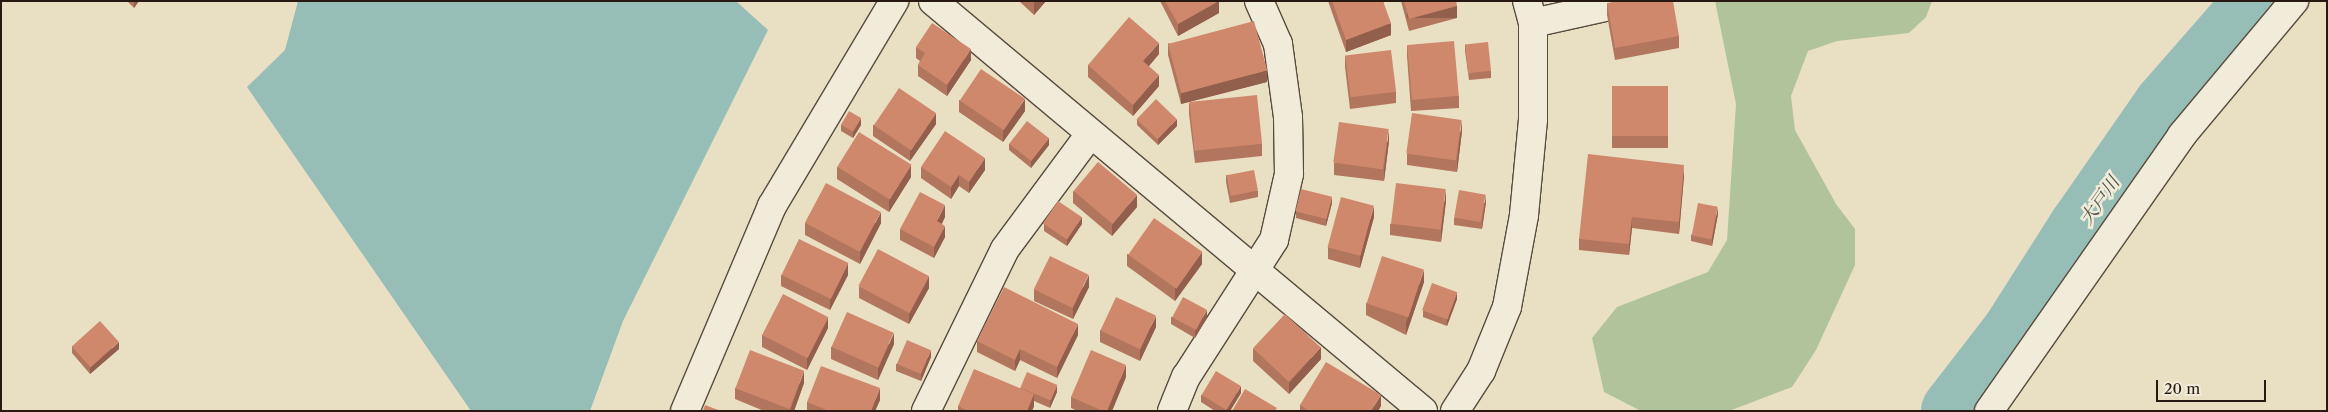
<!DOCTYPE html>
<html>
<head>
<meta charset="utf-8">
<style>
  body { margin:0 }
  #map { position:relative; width:2328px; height:412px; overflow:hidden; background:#e9e0c4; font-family:"Libre Caslon Text","Noto Serif JP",serif }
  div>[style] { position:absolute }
  .green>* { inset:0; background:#b0c39a }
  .water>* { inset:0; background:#97bdb7 }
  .river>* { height:66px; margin:-33px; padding:0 33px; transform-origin:33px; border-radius:33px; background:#97bdb7 }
  .roads { filter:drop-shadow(1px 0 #584b3e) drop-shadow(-1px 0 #584b3e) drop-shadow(0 1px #584b3e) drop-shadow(0 -1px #584b3e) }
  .street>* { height:28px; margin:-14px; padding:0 14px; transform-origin:14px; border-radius:14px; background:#f1ebd9 }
  .wall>* { inset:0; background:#b2755d; transform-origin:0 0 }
  .shaded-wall>* { inset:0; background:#915f4c; transform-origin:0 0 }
  .building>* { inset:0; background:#cf886c; transform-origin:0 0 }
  span { translate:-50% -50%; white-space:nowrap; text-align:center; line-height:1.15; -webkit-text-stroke:5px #f1ebd9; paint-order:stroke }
  .water-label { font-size:18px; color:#4e524c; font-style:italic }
  .frame { position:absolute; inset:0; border:2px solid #271912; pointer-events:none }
  .scale { position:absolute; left:2156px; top:380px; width:110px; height:22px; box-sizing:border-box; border:2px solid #271912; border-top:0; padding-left:6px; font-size:15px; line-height:18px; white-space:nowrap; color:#271912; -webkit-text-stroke:4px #f1ebd9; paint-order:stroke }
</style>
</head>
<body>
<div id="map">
  <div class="green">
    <div style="clip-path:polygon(1715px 1px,1932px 1px,1926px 17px,1909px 33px,1837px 41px,1808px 51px,1791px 96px,1795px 130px,1836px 204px,1855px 229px,1855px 265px,1816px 350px,1792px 387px,1729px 411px,1641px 411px,1604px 392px,1592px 338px,1617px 307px,1708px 272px,1727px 240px,1736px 104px)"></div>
  </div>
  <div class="water">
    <div style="clip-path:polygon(298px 1px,736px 1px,768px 30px,623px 321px,590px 411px,471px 411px,247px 87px,285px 50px)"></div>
  </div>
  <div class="river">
    <div style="left:1954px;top:411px;width:100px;rotate:-52.3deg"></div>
    <div style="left:2015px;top:332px;width:125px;rotate:-57.5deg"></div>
    <div style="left:2082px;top:227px;width:147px;rotate:-55.2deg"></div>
    <div style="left:2166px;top:106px;width:140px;rotate:-48.8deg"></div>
  </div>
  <div class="roads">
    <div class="street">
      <div style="left:933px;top:1px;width:639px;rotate:39.92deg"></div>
      <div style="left:1533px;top:23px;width:101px;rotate:-12.5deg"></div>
      <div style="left:685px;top:411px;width:223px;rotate:-67deg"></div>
      <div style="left:772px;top:206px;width:239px;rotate:-59.2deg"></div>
      <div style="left:926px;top:411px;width:180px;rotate:-64deg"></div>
      <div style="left:1005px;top:249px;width:143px;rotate:-53.5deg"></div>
      <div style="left:1172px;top:411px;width:37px;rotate:-68deg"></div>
      <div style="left:1186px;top:377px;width:163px;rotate:-57.3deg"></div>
      <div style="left:1274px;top:240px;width:68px;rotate:-77.2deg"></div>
      <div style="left:1289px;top:174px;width:57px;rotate:-91deg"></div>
      <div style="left:1288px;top:117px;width:74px;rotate:-97.8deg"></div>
      <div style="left:1278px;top:44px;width:47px;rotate:-113.8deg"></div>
      <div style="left:1455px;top:411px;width:48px;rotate:-57deg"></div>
      <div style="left:1481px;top:371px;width:69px;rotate:-67.9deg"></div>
      <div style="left:1507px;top:307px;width:94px;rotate:-79.5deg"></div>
      <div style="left:1524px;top:215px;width:96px;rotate:-84.6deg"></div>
      <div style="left:1533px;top:119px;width:96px;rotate:-90deg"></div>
      <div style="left:1533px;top:23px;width:23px;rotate:-105deg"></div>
      <div style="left:1989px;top:411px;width:337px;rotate:-55deg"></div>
      <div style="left:2182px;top:135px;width:175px;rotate:-50.1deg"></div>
    </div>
  </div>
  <div class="wall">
    <div style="clip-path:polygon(127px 1px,139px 1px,134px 8px)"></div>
    <div style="clip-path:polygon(1019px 1px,1046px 1px,1034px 15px)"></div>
    <div style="clip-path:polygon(1160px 1px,1219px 1px,1219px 13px,1178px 36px)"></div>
    <div style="clip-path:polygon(1328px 1px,1383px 1px,1391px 35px,1346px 52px)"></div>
    <div style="clip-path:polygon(1401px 1px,1456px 1px,1457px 18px,1409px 31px)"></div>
    <div style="clip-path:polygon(1607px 3px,1679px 36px,1679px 48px,1615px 60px,1607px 15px)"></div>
    <div style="clip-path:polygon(1168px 43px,1267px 82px,1181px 104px,1168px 55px)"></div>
    <div style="clip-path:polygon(1465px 44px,1491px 71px,1491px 78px,1469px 80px,1465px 51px)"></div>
    <div style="clip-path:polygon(1407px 45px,1459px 96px,1459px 108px,1411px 111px,1407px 56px)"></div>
    <div style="clip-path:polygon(916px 47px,971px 60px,947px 96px,918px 76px,918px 65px,920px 61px,916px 58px)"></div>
    <div style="clip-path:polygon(1159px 54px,1149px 66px,1159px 86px,1133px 116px,1088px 77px,1088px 65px)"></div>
    <div style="clip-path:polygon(1345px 56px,1396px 92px,1396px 103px,1350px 109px,1345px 67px)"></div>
    <div style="left:1612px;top:86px;width:56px;height:62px"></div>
    <div style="clip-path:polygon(959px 100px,1025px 111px,1003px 142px,959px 112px)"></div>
    <div style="clip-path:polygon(1189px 103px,1262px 144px,1262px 156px,1195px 163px,1189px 114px)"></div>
    <div style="clip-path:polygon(1137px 119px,1177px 126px,1158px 145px,1137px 125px)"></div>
    <div style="clip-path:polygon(936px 124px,910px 161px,873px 136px,873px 125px)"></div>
    <div style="clip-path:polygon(841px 125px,861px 125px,853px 138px,841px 131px)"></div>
    <div style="clip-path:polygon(1462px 131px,1457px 172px,1407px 165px,1407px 154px)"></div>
    <div style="clip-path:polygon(1389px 141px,1384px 181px,1334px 175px,1334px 163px)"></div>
    <div style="clip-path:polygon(1009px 144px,1049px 145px,1031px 168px,1009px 150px)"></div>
    <div style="clip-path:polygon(837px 167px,911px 177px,889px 212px,837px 179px)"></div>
    <div style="clip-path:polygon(921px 167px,985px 170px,969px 193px,959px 186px,951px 199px,921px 178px)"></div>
    <div style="clip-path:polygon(1226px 175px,1258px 191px,1258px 197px,1230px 203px,1226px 182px)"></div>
    <div style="clip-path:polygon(1684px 176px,1679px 234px,1632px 228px,1629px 255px,1579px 250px,1579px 239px)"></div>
    <div style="clip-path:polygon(1073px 191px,1137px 207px,1112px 236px,1073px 203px)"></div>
    <div style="clip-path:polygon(1446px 201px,1441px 242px,1390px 235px,1390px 224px)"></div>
    <div style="clip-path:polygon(1486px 202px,1482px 229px,1454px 225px,1454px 218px)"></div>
    <div style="clip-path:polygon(1332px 203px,1326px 226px,1296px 218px,1296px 211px)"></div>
    <div style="clip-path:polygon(1718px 214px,1712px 246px,1691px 241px,1691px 235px)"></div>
    <div style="clip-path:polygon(945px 217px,942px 224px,945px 237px,934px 258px,900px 240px,900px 229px)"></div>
    <div style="clip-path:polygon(1374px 217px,1360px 268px,1328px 259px,1328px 247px)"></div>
    <div style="clip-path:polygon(805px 223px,881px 223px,860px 264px,805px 235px)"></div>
    <div style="clip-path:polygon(1044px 224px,1082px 224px,1067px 246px,1044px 231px)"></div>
    <div style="clip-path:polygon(1127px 254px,1202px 264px,1175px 301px,1127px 266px)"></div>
    <div style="clip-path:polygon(781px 275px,848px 275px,830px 310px,781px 286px)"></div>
    <div style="clip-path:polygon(1424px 282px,1406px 335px,1366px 315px,1366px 303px)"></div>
    <div style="clip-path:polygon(859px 287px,929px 288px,909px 324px,859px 298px)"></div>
    <div style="clip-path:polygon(1089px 287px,1073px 319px,1034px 301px,1034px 289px)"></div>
    <div style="clip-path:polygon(1457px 299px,1447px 326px,1423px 317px,1423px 311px)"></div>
    <div style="clip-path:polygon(1171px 317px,1207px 317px,1195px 338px,1171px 324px)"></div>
    <div style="clip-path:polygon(1156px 327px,1140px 361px,1100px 342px,1100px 330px)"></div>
    <div style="clip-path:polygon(828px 328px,807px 370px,762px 347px,762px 335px)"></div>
    <div style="clip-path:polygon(1078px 335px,1057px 378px,1020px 360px,1015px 371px,977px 352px,977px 341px)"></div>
    <div style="clip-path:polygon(894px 344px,878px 380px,831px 359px,831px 347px)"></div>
    <div style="clip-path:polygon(72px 346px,119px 349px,90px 374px,72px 353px)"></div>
    <div style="clip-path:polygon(1253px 349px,1321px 359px,1289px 394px,1253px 361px)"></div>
    <div style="clip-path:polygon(931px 357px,921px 381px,896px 371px,896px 364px)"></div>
    <div style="clip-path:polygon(1126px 377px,1112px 411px,1077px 411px,1071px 408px,1071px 397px)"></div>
    <div style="clip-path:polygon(804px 383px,794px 411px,764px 411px,735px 399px,735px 388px)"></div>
    <div style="clip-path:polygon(1020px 388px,1057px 392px,1050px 408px,1034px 401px,1034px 406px,1032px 411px,958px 411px,958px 406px)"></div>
    <div style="clip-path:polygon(1241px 393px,1230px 411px,1215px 411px,1201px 402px,1201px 395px)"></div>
    <div style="clip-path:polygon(880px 400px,875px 411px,807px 411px,807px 402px)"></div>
    <div style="clip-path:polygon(1300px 405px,1381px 406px,1378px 411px,1300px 411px)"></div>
  </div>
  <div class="shaded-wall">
    <div style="clip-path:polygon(134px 1px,139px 1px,134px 8px)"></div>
    <div style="clip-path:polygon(1036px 1px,1046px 1px,1034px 15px,1034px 3px)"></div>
    <div style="clip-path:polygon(1219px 1px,1219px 13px,1178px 36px,1178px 24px)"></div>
    <div style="left:1457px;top:6px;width:12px;height:50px;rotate:90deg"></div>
    <div style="clip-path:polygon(1391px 23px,1391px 35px,1346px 52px,1346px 40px)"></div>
    <div style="clip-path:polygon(1159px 43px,1159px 54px,1143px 73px,1143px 61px)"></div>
    <div style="clip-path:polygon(971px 49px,971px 60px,947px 96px,947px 85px)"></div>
    <div style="clip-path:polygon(1267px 70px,1267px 82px,1181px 104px,1181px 93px)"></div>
    <div style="clip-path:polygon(1159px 75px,1159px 86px,1133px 116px,1133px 105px)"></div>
    <div style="clip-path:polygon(1025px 99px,1025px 111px,1003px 142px,1003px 131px)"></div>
    <div style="clip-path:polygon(936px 113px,936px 124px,910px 161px,910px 150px)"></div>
    <div style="clip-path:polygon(861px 118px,861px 125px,853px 138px,853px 131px)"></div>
    <div style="clip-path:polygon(1177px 119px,1177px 126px,1158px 145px,1158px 139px)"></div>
    <div style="clip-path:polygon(1462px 120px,1462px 131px,1457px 172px,1457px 161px)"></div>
    <div style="clip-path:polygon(1389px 129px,1389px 141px,1384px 181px,1384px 170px)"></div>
    <div style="clip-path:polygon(1049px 138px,1049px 145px,1031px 168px,1031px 161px)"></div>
    <div style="clip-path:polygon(985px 158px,985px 170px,969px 193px,969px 182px)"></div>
    <div style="clip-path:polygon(911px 165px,911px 177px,889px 212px,889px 200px)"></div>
    <div style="clip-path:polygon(1684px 165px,1684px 176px,1679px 234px,1679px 222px)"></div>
    <div style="clip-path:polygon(959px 175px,959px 186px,951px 199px,951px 187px)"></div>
    <div style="clip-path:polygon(1446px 189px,1446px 201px,1441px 242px,1441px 230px)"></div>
    <div style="clip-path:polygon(1137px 195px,1137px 207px,1112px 236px,1112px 224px)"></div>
    <div style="clip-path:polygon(1486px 195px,1486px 202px,1482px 229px,1482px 223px)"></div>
    <div style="clip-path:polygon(1332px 197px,1332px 203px,1326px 226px,1326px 219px)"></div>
    <div style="clip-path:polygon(945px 205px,945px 217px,937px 232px,937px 221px)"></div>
    <div style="clip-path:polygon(1374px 206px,1374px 217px,1360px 268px,1360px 256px)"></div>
    <div style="clip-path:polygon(1718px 207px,1718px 214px,1712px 246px,1712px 239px)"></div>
    <div style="clip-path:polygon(881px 212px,881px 223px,860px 264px,860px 252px)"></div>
    <div style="clip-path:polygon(1082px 217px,1082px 224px,1067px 246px,1067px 239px)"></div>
    <div style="clip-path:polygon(1632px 217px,1632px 228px,1629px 255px,1629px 244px)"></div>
    <div style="clip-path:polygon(945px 226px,945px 237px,934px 258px,934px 247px)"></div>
    <div style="clip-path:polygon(1202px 252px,1202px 264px,1175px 301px,1175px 289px)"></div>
    <div style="clip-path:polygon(848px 263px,848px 275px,830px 310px,830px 299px)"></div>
    <div style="clip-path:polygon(1424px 270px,1424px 282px,1406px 335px,1406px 323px)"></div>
    <div style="clip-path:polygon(1089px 275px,1089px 287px,1073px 319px,1073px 308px)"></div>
    <div style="clip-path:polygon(929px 276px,929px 288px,909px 324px,909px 313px)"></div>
    <div style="clip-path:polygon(1457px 292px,1457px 299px,1447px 326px,1447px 319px)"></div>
    <div style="clip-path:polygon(1207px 310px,1207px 317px,1195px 338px,1195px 331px)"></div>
    <div style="clip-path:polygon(1156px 316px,1156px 327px,1140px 361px,1140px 349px)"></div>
    <div style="clip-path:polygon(828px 317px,828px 328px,807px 370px,807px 358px)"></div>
    <div style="clip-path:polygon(1078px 324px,1078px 335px,1057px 378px,1057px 367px)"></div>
    <div style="clip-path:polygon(894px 333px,894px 344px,878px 380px,878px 369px)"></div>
    <div style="clip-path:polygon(119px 342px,119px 349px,90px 374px,90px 368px)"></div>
    <div style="clip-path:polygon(1321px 347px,1321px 359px,1289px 394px,1289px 383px)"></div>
    <div style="clip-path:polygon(1020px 349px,1020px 360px,1015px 371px,1015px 360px)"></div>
    <div style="clip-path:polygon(931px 350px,931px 357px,921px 381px,921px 374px)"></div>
    <div style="clip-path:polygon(1126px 365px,1126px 377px,1112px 411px,1107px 411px)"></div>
    <div style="clip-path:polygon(804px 371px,804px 383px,794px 411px,790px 411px)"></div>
    <div style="clip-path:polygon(1057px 385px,1057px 392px,1050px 408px,1050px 401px)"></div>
    <div style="clip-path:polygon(1241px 386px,1241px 393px,1230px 411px,1226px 411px)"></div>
    <div style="clip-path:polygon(880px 388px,880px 400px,875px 411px,871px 411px)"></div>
    <div style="clip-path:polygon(1034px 394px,1034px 406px,1032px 411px,1027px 411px)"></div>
    <div style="clip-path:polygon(1381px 395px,1381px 406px,1378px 411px,1371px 411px)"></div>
  </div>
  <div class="building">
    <div style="clip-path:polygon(1165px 1px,1219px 1px,1178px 24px)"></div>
    <div style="clip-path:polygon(1332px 1px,1383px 1px,1391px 23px,1346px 40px)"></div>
    <div style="clip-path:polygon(1404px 1px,1456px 1px,1457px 6px,1409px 19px)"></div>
    <div style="clip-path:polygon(1618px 1px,1673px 1px,1679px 36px,1615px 48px,1607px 3px)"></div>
    <div style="clip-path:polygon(1129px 17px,1159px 43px,1143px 61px,1159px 75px,1133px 105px,1088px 65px)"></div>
    <div style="left:1254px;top:21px;width:51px;height:89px;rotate:75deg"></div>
    <div style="clip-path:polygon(932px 23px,971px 49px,947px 85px,918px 65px,925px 53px,916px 47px)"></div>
    <div style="left:1454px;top:41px;width:55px;height:47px;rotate:85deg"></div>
    <div style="left:1488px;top:42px;width:29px;height:23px;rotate:84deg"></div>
    <div style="left:1391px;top:50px;width:42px;height:46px;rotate:83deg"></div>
    <div style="left:981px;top:69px;width:53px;height:38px;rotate:34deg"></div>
    <div style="left:1612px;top:86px;width:56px;height:50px"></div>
    <div style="left:899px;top:88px;width:45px;height:45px;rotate:34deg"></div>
    <div style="left:1257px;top:95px;width:49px;height:68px;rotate:84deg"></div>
    <div style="left:1156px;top:99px;width:29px;height:28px;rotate:44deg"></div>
    <div style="left:849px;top:111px;width:14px;height:16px;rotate:30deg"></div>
    <div style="left:1412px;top:113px;width:50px;height:41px;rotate:8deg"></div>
    <div style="left:1027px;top:121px;width:28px;height:29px;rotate:38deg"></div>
    <div style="left:1339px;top:122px;width:50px;height:41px;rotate:8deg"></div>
    <div style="clip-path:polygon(945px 131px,985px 158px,969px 182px,959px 175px,951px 187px,921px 167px)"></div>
    <div style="left:859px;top:132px;width:62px;height:41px;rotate:32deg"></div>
    <div style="clip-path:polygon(1588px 154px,1684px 165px,1679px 222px,1632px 217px,1629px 244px,1579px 239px)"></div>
    <div style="left:1098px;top:162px;width:51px;height:38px;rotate:40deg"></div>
    <div style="left:1254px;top:170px;width:21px;height:28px;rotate:79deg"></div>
    <div style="left:826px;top:183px;width:62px;height:45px;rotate:28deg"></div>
    <div style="left:1396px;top:183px;width:50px;height:41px;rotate:7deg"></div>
    <div style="left:1301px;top:189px;width:32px;height:23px;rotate:14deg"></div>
    <div style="left:1459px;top:190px;width:27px;height:28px;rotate:10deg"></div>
    <div style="clip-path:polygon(920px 192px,945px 205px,937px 221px,945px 226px,934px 247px,900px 229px)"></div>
    <div style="left:1341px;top:197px;width:34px;height:52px;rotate:15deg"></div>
    <div style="left:1058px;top:201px;width:29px;height:27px;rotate:34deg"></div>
    <div style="left:1698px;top:203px;width:20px;height:33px;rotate:11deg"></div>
    <div style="left:1154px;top:218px;width:59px;height:45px;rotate:35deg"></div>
    <div style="left:799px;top:239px;width:55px;height:40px;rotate:26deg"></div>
    <div style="left:878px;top:249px;width:58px;height:42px;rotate:28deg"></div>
    <div style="left:1050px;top:256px;width:43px;height:37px;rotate:26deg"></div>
    <div style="left:1382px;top:256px;width:44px;height:50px;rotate:18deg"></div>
    <div style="left:1432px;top:283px;width:27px;height:29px;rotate:20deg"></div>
    <div style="clip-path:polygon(1004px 287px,1078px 324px,1057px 367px,1020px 349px,1015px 360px,977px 341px)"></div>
    <div style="left:783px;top:294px;width:51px;height:46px;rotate:27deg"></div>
    <div style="left:1116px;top:297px;width:44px;height:37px;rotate:25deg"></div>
    <div style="left:1183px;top:297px;width:27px;height:23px;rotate:28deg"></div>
    <div style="left:847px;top:312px;width:51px;height:38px;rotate:24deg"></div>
    <div style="left:1285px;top:314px;width:49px;height:47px;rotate:43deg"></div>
    <div style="left:100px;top:321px;width:28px;height:38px;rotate:48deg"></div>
    <div style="left:907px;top:340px;width:26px;height:26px;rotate:23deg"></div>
    <div style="left:750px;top:350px;width:58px;height:41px;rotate:21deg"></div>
    <div style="clip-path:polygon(1091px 350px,1126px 365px,1107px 411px,1103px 411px,1071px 397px)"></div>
    <div style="clip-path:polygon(1326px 362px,1381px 395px,1371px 411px,1309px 411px,1300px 405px)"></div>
    <div style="clip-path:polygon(821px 366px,880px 388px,871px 411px,829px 411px,807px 402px)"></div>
    <div style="clip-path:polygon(974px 369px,1034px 394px,1027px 411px,968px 411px,958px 406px)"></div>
    <div style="left:1216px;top:371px;width:29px;height:28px;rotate:31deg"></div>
    <div style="left:1027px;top:372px;width:33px;height:17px;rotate:23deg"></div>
    <div style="clip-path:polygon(1245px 389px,1277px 408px,1275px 411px,1232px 411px)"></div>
    <div style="clip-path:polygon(705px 405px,721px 411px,703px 411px)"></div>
  </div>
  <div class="water-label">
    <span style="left:2100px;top:201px;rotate:-55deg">大戸川</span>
  </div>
  <div class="frame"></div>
  <div class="scale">20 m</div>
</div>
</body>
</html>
